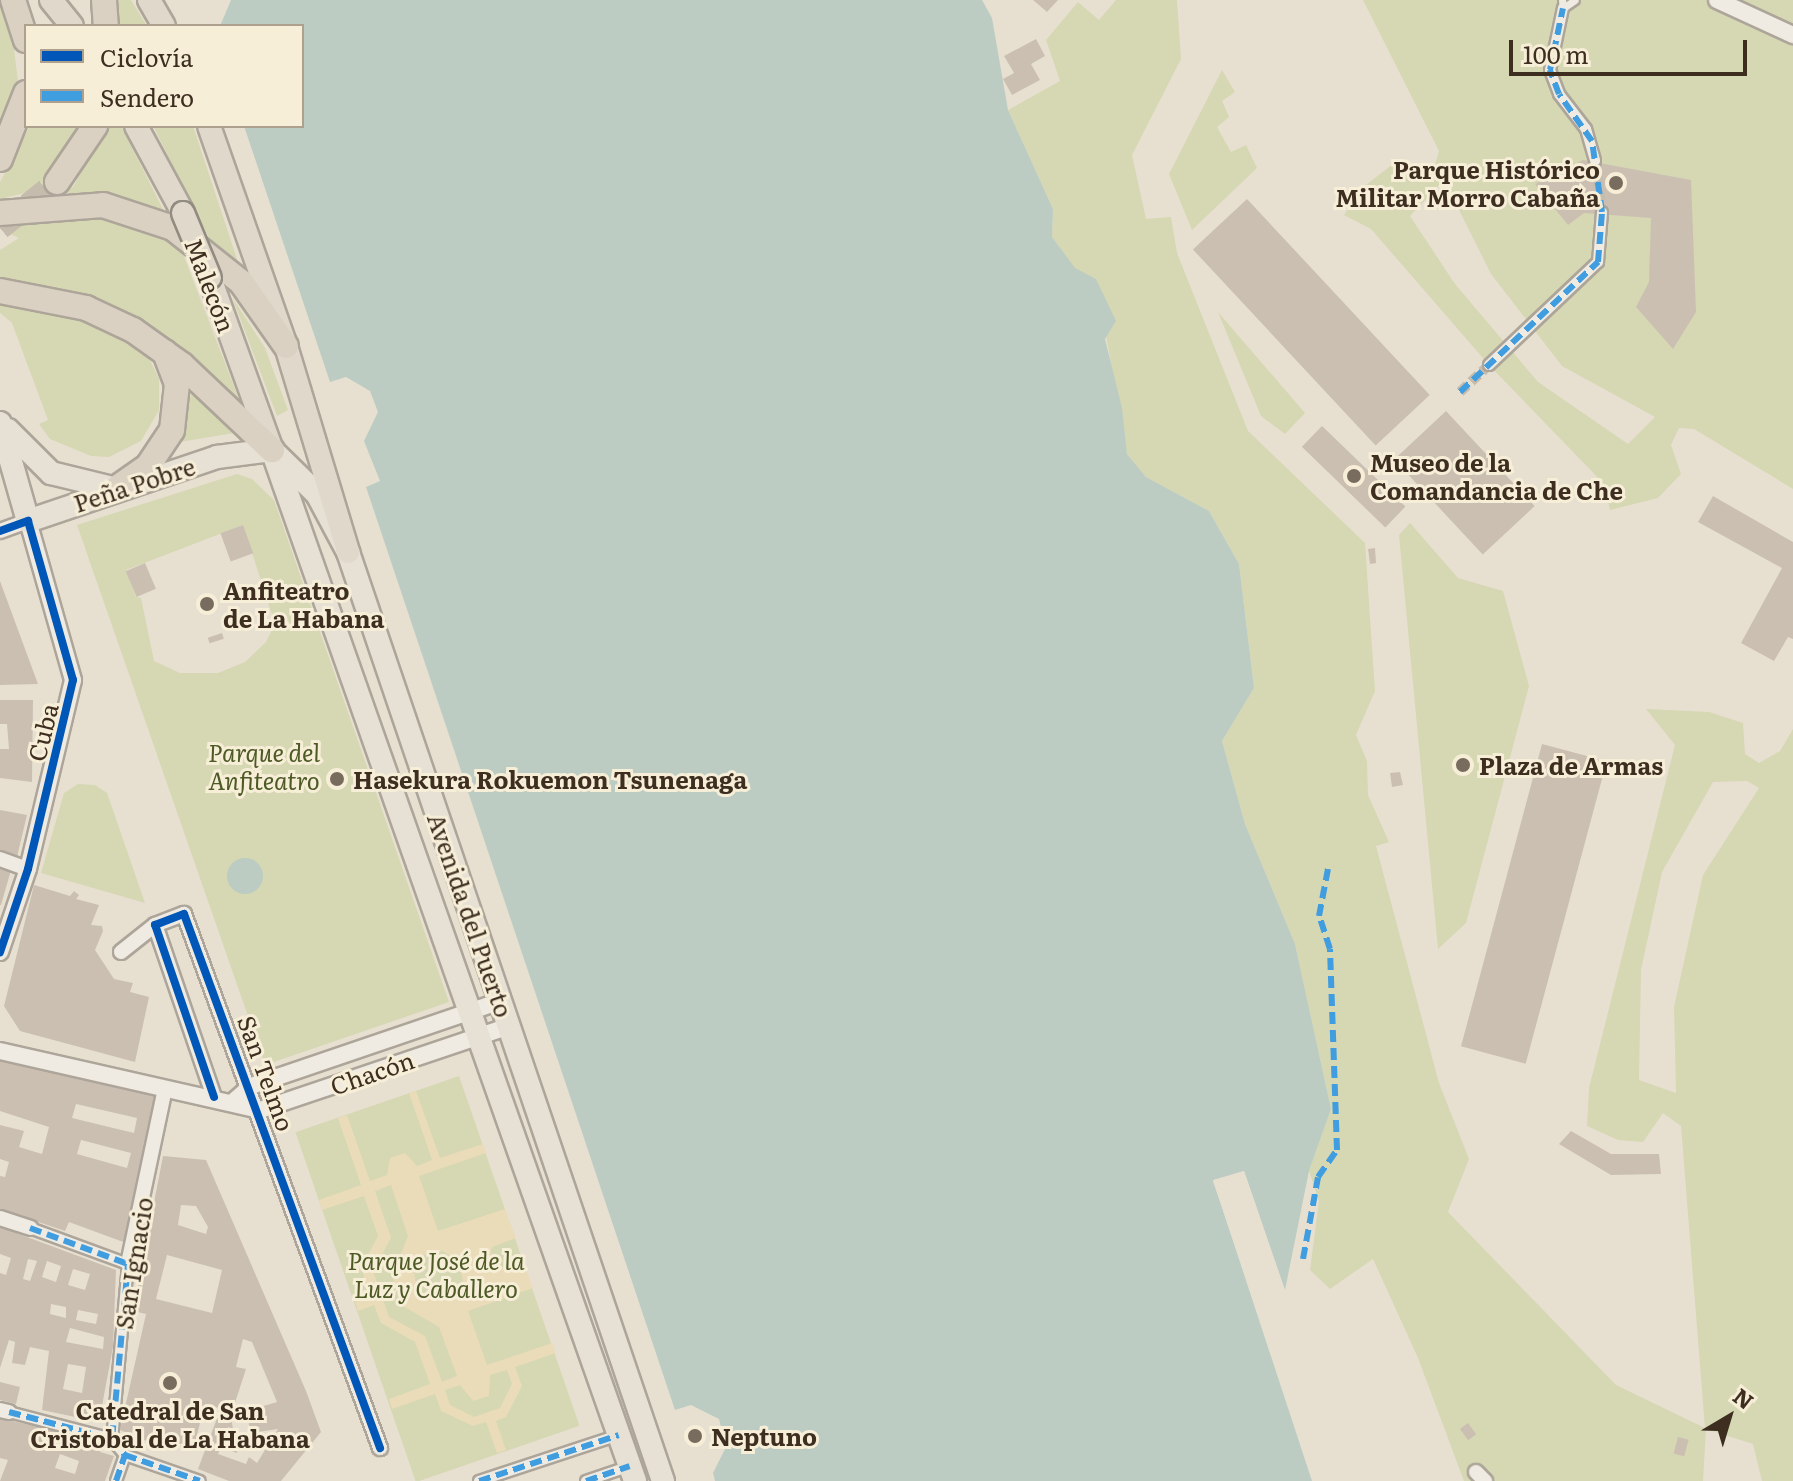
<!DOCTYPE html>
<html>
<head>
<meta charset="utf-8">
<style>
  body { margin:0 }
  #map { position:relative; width:1793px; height:1481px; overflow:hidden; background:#e7e0d1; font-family:Literata,serif }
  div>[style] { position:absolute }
  .green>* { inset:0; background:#d6d7b3; transform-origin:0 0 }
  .sand>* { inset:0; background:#eadcb9 }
  .water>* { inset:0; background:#bcccc2 }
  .round { border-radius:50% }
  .pier>* { inset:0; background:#e7e0d1 }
  .building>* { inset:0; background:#cbbfb2; transform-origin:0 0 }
  .pedestrian-tunnel>* { height:10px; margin-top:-5px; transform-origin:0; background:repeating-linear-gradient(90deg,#c5bcae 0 10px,transparent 0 15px) }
  .motorway-tunnel>* { height:24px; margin-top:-12px; transform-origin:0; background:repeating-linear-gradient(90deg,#c5bcae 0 24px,transparent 0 36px) }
  .roads { filter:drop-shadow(2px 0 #ada599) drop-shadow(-2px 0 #ada599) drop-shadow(0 2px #ada599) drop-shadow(0 -2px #ada599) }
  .service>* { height:7px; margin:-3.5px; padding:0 3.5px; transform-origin:3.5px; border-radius:3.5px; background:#efebe3 }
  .pedestrian>* { height:10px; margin:-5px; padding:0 5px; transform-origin:5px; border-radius:5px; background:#efebe3 }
  .minor>* { height:14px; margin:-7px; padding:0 7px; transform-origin:7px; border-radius:7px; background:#efebe3 }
  .tertiary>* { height:16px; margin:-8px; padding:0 8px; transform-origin:8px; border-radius:8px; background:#efebe3 }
  .primary>* { height:22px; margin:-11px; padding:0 11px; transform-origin:11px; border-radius:11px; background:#e6e1d4 }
  .trunk>* { height:22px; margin:-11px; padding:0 11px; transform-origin:11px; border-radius:11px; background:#e0d9cb }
  .motorway>* { height:24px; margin:-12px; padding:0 12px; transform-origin:12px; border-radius:12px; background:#dad1c2 }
  .bridges { filter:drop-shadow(2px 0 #928b80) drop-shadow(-2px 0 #928b80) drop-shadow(0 2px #928b80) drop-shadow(0 -2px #928b80) }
  .trunk-bridge>* { height:22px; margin:-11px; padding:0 11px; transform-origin:11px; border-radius:11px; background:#e0d9cb }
  .quiet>* { height:6px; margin-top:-3px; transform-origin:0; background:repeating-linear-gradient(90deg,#3f9de0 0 12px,transparent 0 18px) }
  .cycleway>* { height:8px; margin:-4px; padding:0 4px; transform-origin:4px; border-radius:4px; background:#0057b8 }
  .dots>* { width:22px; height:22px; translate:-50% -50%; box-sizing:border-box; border:4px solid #f7eed8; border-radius:50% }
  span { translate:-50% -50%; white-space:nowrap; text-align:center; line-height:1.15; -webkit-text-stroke:6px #f7eed8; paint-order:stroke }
  .poi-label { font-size:24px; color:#3d2e20; font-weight:700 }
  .right { translate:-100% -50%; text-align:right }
  .left { translate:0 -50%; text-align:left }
  .street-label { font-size:24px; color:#3d2e20 }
  .park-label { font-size:24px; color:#4d5a26; font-style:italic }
  .legend { position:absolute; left:24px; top:24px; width:280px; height:104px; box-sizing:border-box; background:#f7eed8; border:2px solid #ada18e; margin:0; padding:10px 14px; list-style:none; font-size:24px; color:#3d2e20 }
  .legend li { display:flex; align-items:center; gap:16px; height:40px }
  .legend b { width:40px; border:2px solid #ada18e }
  .north { position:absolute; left:1689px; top:1377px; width:80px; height:80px; -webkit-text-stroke:6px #f7eed8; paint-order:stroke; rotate:38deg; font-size:22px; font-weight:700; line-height:32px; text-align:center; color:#3d2e20 }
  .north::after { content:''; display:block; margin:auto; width:28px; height:36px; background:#3d2e20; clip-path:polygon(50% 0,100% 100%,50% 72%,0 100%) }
  .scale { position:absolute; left:1509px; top:40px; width:238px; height:36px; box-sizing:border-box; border:4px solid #3d2e20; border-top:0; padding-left:10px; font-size:24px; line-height:28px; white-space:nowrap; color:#3d2e20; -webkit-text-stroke:6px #f7eed8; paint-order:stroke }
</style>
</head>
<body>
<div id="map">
  <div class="green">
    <div style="clip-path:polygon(0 0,10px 15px,18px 82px,0 136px)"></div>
    <div style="clip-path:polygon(113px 0,131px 0,147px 26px,118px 26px)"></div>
    <div style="clip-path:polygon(evenodd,1116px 0,1177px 0,1181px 59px,1132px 155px,1146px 219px,1171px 217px,1177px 253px,1248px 431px,1365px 543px,1375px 691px,1356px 735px,1367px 761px,1368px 795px,1389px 842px,1376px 846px,1439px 1083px,1469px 1159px,1448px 1212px,1616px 1385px,1705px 1428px,1681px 1126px,1663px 1113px,1643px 1142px,1618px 1140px,1587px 1126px,1589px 1088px,1675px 745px,1646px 709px,1709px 712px,1743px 723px,1745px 754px,1759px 763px,1780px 751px,1793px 729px,1793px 1481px,1762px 1481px,1753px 1444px,1706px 1429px,1703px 1481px,1464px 1481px,1418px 1358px,1373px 1259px,1330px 1289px,1310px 1270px,1319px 1201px,1309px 1171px,1331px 1109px,1295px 944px,1245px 824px,1222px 741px,1254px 688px,1239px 564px,1209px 511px,1146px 477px,1127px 454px,1096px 279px,1075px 269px,1052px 237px,1053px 209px,1008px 110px,1060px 81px,1046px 40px,1078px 2px,1099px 20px,1116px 0,1747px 781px,1759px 788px,1703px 875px,1674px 1007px,1676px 1093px,1639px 1080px,1641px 970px,1662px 872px,1713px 782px,1747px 781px)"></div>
    <div style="clip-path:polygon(evenodd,1363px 0,1793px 0,1793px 489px,1694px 429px,1679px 428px,1671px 445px,1681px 474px,1658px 498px,1610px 510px,1604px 484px,1489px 365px,1371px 229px,1344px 215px,1362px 188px,1393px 164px,1421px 175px,1435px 165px,1439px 151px,1363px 0,1444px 180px,1491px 274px,1562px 366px,1655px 417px,1628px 444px,1538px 382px,1455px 284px,1410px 216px,1444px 180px)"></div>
    <div style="clip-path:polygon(1222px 70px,1235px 92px,1222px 101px,1229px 117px,1217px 127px,1231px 152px,1246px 145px,1257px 168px,1192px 230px,1169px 174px)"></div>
    <div style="clip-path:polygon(30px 126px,82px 126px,46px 176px,73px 187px,107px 126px,121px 126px,165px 213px,111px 195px,33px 191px,0 199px,0 182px)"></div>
    <div style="clip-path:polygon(153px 126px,193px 126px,238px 262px,213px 246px)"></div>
    <div style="clip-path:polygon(76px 212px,150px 227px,180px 246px,245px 415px,214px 378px,136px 319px,0 281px,0 250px,19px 238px,0 229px,0 221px)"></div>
    <div style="clip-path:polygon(232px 297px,265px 348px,288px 410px,277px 416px)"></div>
    <div style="clip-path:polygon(0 302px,81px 317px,148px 356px,159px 379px,159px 410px,141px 441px,109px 457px,91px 456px,50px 439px,39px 424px,48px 420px,12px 323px,0 313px)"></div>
    <div style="clip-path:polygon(1218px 312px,1305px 413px,1285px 434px,1261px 416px)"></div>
    <div style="clip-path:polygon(193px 383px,214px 407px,234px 433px,174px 443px,183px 433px)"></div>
    <div style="clip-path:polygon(evenodd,237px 474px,252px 479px,274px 500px,449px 1002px,265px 1065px,77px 525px,237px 474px,243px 525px,275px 624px,266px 642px,245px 662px,218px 673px,180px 673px,154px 661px,141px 598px,136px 597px,126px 570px,243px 525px)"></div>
    <div style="clip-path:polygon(1410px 523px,1458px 578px,1503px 591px,1529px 686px,1466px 923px,1438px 949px,1399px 535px)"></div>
    <div style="clip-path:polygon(78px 784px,95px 785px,107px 793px,145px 903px,41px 873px,64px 793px)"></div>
    <div style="left:459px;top:1076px;width:370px;height:173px;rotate:71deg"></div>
  </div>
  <div class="sand">
    <div style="clip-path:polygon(evenodd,416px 1091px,440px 1158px,483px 1144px,486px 1153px,419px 1176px,438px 1231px,505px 1209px,516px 1238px,492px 1247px,489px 1264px,500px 1269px,523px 1261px,533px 1288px,468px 1311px,487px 1365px,552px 1343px,556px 1353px,515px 1367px,522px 1386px,506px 1417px,496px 1421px,506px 1450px,497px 1453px,486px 1422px,473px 1426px,441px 1411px,435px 1394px,392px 1409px,389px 1399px,430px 1384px,415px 1342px,381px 1323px,374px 1305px,358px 1311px,355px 1302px,371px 1296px,361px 1268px,378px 1236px,364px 1196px,322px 1210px,319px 1200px,361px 1185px,338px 1118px,347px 1115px,370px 1181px,387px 1175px,390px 1158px,405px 1153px,417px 1166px,432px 1160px,409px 1093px,416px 1091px,391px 1185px,408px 1236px,392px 1276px,403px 1306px,439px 1327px,457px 1376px,442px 1382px,425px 1336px,389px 1317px,373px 1271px,391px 1238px,375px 1191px,391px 1185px,416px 1091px,443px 1251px,459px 1262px,463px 1281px,452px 1297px,433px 1300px,417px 1290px,414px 1271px,424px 1255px,443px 1251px,416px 1091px,507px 1370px,512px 1384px,500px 1408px,474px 1417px,450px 1405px,445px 1390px,460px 1385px,473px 1401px,489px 1396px,490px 1375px,507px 1370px)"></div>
  </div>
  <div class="water">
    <div style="clip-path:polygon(231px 0,982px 0,992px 18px,1008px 110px,1053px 209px,1052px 237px,1075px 268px,1096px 279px,1116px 321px,1105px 339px,1122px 408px,1127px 454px,1146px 477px,1209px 511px,1239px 564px,1254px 688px,1222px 741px,1245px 824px,1295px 944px,1331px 1109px,1309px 1171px,1285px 1290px,1244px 1171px,1213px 1181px,1315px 1481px,715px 1481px,713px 1473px,726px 1447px,719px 1419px,691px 1405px,675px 1410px,366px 487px,380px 481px,364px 441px,378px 412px,370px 391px,346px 377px,330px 382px,244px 126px,302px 126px,302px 26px,220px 26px)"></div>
    <div class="round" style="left:227px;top:858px;width:36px;height:36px"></div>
  </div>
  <div class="pier">
    <div style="clip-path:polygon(1244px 1171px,1286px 1294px,1241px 1176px,1218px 1183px,1319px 1481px,1312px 1481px,1213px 1180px)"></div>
  </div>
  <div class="building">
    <div style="clip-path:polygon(1033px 0,1058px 0,1047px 12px)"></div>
    <div style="clip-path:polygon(1036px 39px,1045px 56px,1031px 64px,1040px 80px,1012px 95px,1003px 79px,1014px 73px,1004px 56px)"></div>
    <div style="clip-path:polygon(1583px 160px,1691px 180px,1696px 312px,1673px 349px,1636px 307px,1649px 282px,1651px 218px,1584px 213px,1568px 225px,1535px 184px)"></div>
    <div style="left:1247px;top:199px;width:268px;height:74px;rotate:47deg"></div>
    <div style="left:1446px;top:411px;width:130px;height:71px;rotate:47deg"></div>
    <div style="left:1322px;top:426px;width:116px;height:29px;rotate:44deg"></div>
    <div style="clip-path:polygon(1713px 496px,1793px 542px,1793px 639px,1788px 637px,1774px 661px,1741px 643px,1782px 568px,1698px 522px)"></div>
    <div style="left:243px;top:525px;width:30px;height:24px;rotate:70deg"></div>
    <div style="clip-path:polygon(1375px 548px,1376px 563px,1370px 564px,1368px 549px)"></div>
    <div style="left:145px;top:563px;width:28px;height:21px;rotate:67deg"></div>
    <div style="clip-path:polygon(0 581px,38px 684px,0 685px)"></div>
    <div style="left:222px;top:633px;width:6px;height:15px;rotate:72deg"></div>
    <div style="clip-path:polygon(0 700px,33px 700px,32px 782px,0 778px,0 749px,9px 749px,7px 724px,0 724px)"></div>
    <div style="left:1542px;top:744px;width:67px;height:313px;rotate:15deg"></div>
    <div style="clip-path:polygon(1400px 772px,1403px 785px,1392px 787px,1390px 773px)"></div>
    <div style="clip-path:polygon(0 810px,27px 815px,17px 857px,0 851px)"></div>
    <div style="clip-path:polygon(0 866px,11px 870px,1px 905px,0 905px)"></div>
    <div style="clip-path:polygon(34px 885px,70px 896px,74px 891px,79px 895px,76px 899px,99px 905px,91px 925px,102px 926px,103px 931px,95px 950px,114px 979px,133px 983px,130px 992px,149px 997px,135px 1062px,20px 1031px,4px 1006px)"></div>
    <div style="clip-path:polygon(evenodd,0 1060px,155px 1096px,126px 1243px,69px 1222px,65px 1231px,0 1209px,0 1176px,5px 1177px,9px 1162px,0 1159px,0 1125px,24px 1131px,19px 1147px,42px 1154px,49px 1127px,0 1111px,0 1060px,76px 1104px,137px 1118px,134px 1133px,72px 1118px,76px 1104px,0 1060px,81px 1140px,131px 1153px,127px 1168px,77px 1154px,81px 1140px)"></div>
    <div style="clip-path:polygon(1571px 1131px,1611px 1154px,1659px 1154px,1661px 1174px,1611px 1175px,1559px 1144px)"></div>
    <div style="clip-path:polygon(evenodd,163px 1156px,206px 1160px,306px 1391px,321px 1432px,281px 1481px,229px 1481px,198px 1469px,219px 1413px,231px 1417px,233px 1429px,228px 1427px,225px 1434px,235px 1438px,237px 1453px,221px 1447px,218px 1454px,246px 1464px,249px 1457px,257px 1463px,278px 1429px,251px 1433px,246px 1411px,277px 1402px,252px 1342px,243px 1339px,236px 1367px,246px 1369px,232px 1412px,205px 1404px,193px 1450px,172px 1444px,171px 1451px,120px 1430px,146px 1314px,133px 1311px,163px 1156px,181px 1205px,196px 1206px,208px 1227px,206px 1234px,178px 1225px,181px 1205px,163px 1156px,167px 1255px,222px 1270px,212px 1313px,156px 1299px,167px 1255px)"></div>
    <div style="clip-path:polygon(evenodd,0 1227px,116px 1270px,113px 1347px,99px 1422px,42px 1410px,49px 1351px,30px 1347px,25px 1365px,12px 1363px,15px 1342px,9px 1340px,0 1368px,0 1273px,6px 1275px,11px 1258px,0 1254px,0 1227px,28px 1259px,37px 1261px,30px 1281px,23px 1279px,28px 1259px,0 1227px,47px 1261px,61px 1266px,56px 1282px,42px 1277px,47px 1261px,0 1227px,73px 1269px,90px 1274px,85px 1290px,68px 1285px,73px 1269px,0 1227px,51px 1304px,66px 1307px,66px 1318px,50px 1314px,51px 1304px,0 1227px,78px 1310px,98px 1314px,96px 1324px,76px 1320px,78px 1310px,0 1227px,70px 1328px,104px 1337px,103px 1349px,66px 1342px,70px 1328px,0 1227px,68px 1364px,86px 1367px,82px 1393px,63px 1389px,68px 1364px)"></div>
    <div style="clip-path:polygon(0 1382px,20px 1387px,16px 1404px,0 1400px)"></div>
    <div style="clip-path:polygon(evenodd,0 1418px,102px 1442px,100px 1452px,114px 1456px,105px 1481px,0 1481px,8px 1460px,0 1458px,0 1418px,60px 1454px,79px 1461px,75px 1474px,55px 1468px,60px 1454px)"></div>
    <div style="left:1468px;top:1423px;width:14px;height:10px;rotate:54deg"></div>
    <div style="left:1678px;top:1437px;width:11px;height:17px;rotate:15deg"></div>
  </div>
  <div class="pedestrian-tunnel">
    <div style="left:1595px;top:161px;width:51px;rotate:82.2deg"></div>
    <div style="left:1460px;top:392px;width:40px;rotate:-43deg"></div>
  </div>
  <div class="motorway-tunnel">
    <div style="left:0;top:228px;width:73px;rotate:-38.9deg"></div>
  </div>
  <div class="roads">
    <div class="service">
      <div style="left:1562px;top:0;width:8px;rotate:83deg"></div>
      <div style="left:1563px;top:8px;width:14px;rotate:-34deg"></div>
    </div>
    <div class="pedestrian">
      <div style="left:1563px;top:8px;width:63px;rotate:101.8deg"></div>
      <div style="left:1550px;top:70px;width:26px;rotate:69deg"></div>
      <div style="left:1559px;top:94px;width:44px;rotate:52.4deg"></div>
      <div style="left:1586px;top:129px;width:33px;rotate:74deg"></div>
      <div style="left:1489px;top:365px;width:150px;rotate:-43.4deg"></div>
      <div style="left:1598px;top:262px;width:50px;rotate:-85.4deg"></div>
      <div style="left:30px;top:1228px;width:104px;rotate:20.2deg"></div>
      <div style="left:128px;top:1264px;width:176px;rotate:95.2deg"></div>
      <div style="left:9px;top:1412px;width:106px;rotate:14.7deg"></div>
      <div style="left:112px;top:1439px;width:21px;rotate:51deg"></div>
      <div style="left:125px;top:1455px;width:79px;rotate:19.1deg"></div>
      <div style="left:116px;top:1481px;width:28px;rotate:-71deg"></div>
      <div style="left:479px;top:1481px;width:147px;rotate:-18.2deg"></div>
      <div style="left:586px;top:1481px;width:46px;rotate:-18.8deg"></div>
    </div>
    <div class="minor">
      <div style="left:0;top:531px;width:30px;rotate:-20deg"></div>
      <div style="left:0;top:859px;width:30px;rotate:20deg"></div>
      <div style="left:121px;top:952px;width:43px;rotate:-38.5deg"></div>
      <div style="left:214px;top:1097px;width:182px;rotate:-108.9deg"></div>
      <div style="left:155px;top:925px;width:31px;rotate:-21deg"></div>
      <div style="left:184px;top:914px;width:569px;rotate:69.84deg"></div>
      <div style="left:0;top:1218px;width:32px;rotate:18deg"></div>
      <div style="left:128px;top:1264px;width:179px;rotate:-78.1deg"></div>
      <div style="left:0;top:1410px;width:9px;rotate:13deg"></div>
      <div style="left:1476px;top:1472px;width:13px;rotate:45deg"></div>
    </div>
    <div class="tertiary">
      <div style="left:1717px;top:0;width:84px;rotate:24.7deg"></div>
      <div style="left:0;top:952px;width:88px;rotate:-71.4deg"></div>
      <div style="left:28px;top:869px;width:194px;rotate:-76.6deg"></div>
      <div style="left:73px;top:680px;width:165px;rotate:-105.8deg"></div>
      <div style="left:0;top:1051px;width:267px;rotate:12.8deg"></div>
      <div style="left:260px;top:1110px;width:263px;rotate:-18.6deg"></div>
      <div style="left:235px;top:1100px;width:21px;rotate:-41deg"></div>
      <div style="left:251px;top:1086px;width:263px;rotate:-18.8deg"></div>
    </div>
    <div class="primary">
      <div style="left:0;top:423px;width:102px;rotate:74.1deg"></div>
      <div style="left:28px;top:521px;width:200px;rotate:-18.7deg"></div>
      <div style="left:217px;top:457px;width:55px;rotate:-7.3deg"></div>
      <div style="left:8px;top:430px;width:61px;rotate:45deg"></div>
      <div style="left:51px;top:473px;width:60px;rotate:13.6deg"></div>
      <div style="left:272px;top:450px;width:63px;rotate:44.4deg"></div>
      <div style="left:317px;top:494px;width:66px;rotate:61.9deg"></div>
      <div style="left:348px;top:552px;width:981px;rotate:71.27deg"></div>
      <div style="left:272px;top:450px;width:1093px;rotate:70.6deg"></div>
    </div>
    <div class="trunk">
      <div style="left:51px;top:0;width:33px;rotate:51deg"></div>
      <div style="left:149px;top:0;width:30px;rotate:60deg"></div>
      <div style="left:136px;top:126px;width:99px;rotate:61.6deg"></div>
      <div style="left:209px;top:126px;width:233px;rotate:70.7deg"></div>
      <div style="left:286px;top:346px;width:215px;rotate:73.2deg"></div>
      <div style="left:210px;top:278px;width:183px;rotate:70.2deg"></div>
    </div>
    <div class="motorway">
      <div style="left:13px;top:0;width:42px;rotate:72deg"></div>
      <div style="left:104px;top:0;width:26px;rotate:86deg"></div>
      <div style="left:0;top:159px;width:71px;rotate:-68.5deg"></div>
      <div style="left:57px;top:182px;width:68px;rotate:-55.8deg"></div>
      <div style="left:0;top:213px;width:103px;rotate:-4.4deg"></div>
      <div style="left:103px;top:205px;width:74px;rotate:18.2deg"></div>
      <div style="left:173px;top:228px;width:87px;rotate:38.5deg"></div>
      <div style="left:241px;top:282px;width:78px;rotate:54.9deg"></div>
      <div style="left:0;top:291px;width:88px;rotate:11.2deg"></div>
      <div style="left:86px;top:308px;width:52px;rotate:25.1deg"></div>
      <div style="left:133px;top:330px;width:60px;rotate:35.5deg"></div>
      <div style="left:182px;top:365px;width:124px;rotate:43.4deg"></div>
      <div style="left:118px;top:487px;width:37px;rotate:-35deg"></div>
      <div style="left:148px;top:466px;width:43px;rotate:-56.3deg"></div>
      <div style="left:172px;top:430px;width:46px;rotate:-83.8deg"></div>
      <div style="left:177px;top:384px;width:34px;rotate:-111deg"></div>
    </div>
  </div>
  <div class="bridges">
    <div class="trunk-bridge">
      <div style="left:183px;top:213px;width:70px;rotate:67.4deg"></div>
    </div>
  </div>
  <div class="quiet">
    <div style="left:1460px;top:392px;width:190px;rotate:-43.3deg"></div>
    <div style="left:1598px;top:262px;width:50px;rotate:-85.4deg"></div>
    <div style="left:1602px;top:212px;width:72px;rotate:-98deg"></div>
    <div style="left:1592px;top:141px;width:57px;rotate:-125.1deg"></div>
    <div style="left:1559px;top:94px;width:26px;rotate:-111deg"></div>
    <div style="left:1550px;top:70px;width:63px;rotate:-78.2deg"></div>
    <div style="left:30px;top:1228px;width:104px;rotate:20.2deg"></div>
    <div style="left:128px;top:1264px;width:176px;rotate:95.2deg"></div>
    <div style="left:1303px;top:1259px;width:83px;rotate:-79.6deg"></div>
    <div style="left:1318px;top:1177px;width:33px;rotate:-55deg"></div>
    <div style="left:1337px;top:1150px;width:201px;rotate:-92deg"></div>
    <div style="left:1330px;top:949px;width:35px;rotate:-108deg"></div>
    <div style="left:1319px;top:916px;width:48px;rotate:-79.2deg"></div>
    <div style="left:9px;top:1412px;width:106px;rotate:14.7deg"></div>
    <div style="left:112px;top:1439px;width:21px;rotate:51deg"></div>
    <div style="left:125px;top:1455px;width:79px;rotate:19.1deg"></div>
    <div style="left:116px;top:1481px;width:28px;rotate:-71deg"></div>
    <div style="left:479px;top:1481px;width:147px;rotate:-18.2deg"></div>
    <div style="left:586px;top:1481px;width:46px;rotate:-18.8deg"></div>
  </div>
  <div class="cycleway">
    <div style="left:0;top:531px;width:30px;rotate:-20deg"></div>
    <div style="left:28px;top:521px;width:165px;rotate:74.2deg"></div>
    <div style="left:73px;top:680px;width:194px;rotate:103.4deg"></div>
    <div style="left:28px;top:869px;width:88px;rotate:108.6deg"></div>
    <div style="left:214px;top:1097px;width:182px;rotate:-108.9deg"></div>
    <div style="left:155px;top:925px;width:31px;rotate:-21deg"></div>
    <div style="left:184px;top:914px;width:569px;rotate:69.84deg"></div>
  </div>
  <div class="dots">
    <div style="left:1616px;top:183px;background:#786c5e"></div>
    <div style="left:1354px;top:476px;background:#786c5e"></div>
    <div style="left:207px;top:604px;background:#786c5e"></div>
    <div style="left:1463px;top:765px;background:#786c5e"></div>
    <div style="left:337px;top:779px;background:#786c5e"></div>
    <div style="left:170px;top:1383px;background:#786c5e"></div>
    <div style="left:695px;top:1436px;background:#786c5e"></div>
  </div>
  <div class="poi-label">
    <span class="right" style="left:1600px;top:183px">Parque Histórico<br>Militar Morro Cabaña</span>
    <span class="left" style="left:1370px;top:476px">Museo de la<br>Comandancia de Che</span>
    <span class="left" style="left:223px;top:604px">Anfiteatro<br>de La Habana</span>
    <span class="left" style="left:1479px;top:765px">Plaza de Armas</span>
    <span class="left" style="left:353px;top:779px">Hasekura Rokuemon Tsunenaga</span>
    <span style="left:170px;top:1424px">Catedral de San<br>Cristobal de La Habana</span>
    <span class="left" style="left:711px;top:1436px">Neptuno</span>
  </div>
  <div class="street-label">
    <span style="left:211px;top:285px;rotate:69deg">Malecón</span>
    <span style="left:134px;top:484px;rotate:-18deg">Peña Pobre</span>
    <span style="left:42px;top:732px;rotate:-76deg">Cuba</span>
    <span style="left:471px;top:915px;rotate:71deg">Avenida del Puerto</span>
    <span style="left:372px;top:1072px;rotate:-19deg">Chacón</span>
    <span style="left:267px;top:1073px;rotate:70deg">San Telmo</span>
    <span style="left:133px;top:1263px;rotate:-81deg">San Ignacio</span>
  </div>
  <div class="park-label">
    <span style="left:264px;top:766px">Parque del<br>Anfiteatro</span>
    <span style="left:436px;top:1274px">Parque José de la<br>Luz y Caballero</span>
  </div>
  <ul class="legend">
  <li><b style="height:10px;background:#0057b8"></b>Ciclovía</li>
  <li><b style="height:10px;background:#3f9de0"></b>Sendero</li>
  </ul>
  <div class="north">N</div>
  <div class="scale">100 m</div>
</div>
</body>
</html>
